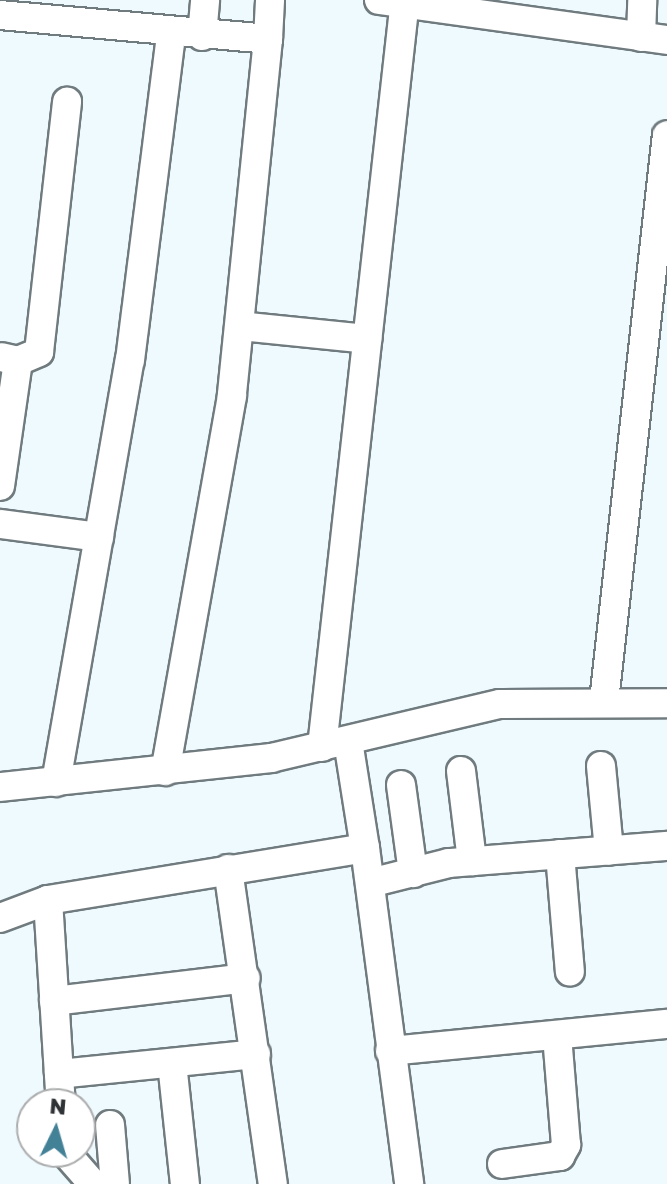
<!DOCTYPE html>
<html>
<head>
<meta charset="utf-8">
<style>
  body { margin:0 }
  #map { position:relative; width:667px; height:1184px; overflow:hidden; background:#effaff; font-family:"Golos Text",sans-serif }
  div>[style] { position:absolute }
  .roads { filter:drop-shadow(2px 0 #707b7f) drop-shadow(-2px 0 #707b7f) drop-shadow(0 2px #707b7f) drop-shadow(0 -2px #707b7f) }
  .minor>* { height:28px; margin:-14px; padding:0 14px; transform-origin:14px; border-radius:14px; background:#fff }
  span { translate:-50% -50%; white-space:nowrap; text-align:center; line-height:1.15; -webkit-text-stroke:6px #fff; paint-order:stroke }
  .north { position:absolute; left:16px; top:1088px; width:80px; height:80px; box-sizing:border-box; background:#fff; border:2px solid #acadae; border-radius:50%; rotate:5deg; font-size:22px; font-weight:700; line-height:32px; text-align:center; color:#2f3335 }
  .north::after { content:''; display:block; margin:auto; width:28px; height:36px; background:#438197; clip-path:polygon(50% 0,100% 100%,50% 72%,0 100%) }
</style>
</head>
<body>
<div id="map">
  <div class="roads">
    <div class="minor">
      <div style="left:379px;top:0;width:291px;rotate:7.9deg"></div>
      <div style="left:0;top:15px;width:269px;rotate:5.1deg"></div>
      <div style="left:268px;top:39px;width:359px;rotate:95.8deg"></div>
      <div style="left:232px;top:396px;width:381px;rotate:100.1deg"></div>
      <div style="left:202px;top:36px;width:36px;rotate:-85deg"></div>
      <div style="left:641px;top:37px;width:37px;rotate:-88deg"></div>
      <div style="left:268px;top:39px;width:39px;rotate:-87deg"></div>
      <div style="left:240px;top:326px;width:128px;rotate:5.8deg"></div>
      <div style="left:18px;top:361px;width:23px;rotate:-23deg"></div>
      <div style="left:39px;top:352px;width:252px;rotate:-83.6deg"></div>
      <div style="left:0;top:486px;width:126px;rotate:-81.8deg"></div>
      <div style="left:18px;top:361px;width:17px;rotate:-167deg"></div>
      <div style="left:0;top:524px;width:100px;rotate:7.5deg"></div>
      <div style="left:604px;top:701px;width:569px;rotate:-83.65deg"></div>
      <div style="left:348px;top:741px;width:108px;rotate:81deg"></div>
      <div style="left:322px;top:747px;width:752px;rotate:-83.66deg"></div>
      <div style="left:601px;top:766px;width:85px;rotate:84.6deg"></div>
      <div style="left:461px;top:771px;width:91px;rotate:83deg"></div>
      <div style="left:56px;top:782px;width:428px;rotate:-80.1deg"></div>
      <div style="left:130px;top:360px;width:329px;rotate:-82.8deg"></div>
      <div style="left:401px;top:785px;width:89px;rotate:82.2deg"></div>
      <div style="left:0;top:787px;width:273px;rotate:-6.1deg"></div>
      <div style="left:271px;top:758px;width:235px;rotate:-13.3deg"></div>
      <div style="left:500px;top:704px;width:167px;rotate:-0.3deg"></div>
      <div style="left:560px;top:854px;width:118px;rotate:85.2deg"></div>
      <div style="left:228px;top:869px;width:318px;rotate:81.9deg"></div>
      <div style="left:370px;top:883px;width:81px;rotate:-14.2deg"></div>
      <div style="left:449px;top:863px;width:219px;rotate:-4.5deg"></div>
      <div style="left:48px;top:900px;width:204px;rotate:86.4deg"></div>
      <div style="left:0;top:918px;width:51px;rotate:-20.6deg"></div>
      <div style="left:48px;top:900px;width:321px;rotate:-9.3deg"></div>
      <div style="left:365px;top:848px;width:339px;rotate:82.5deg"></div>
      <div style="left:54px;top:1001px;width:193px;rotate:-6.8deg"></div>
      <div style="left:390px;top:1051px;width:278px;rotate:-5.6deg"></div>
      <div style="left:172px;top:1063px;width:122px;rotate:83.9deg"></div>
      <div style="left:59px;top:1074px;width:198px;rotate:-5.8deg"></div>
      <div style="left:110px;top:1125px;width:59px;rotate:85.2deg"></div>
      <div style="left:65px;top:1152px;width:43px;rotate:48.8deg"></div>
      <div style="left:502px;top:1164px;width:59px;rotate:-7.9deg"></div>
      <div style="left:560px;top:1156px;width:13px;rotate:-61deg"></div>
      <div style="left:566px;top:1145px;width:110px;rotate:-94.7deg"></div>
    </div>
  </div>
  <div class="north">N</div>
</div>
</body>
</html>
